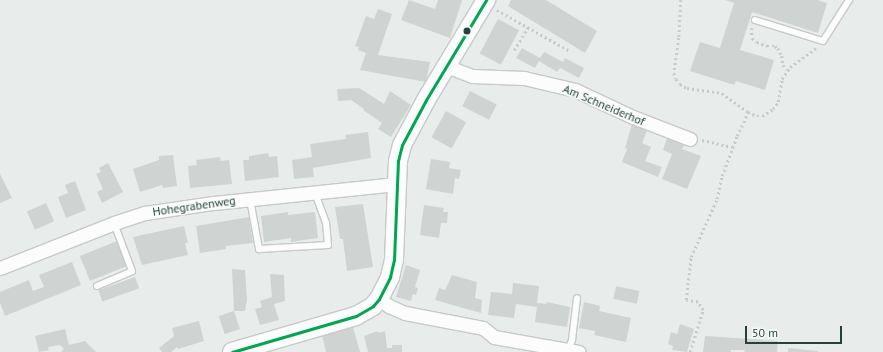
<!DOCTYPE html>
<html>
<head>
<meta charset="utf-8">
<style>
  body { margin:0 }
  #map { position:relative; width:883px; height:352px; overflow:hidden; background:#e8edeb; font-family:"PT Sans",sans-serif }
  div>[style] { position:absolute }
  .building>* { inset:0; background:#cfd4d2; transform-origin:0 0 }
  .path>* { height:2.5px; margin-top:-1.25px; transform-origin:0; background:repeating-linear-gradient(90deg,#c3ccca 0 2px,transparent 0 5px) }
  .roads { filter:drop-shadow(1px 0 #c5cac8) drop-shadow(-1px 0 #c5cac8) drop-shadow(0 1px #c5cac8) drop-shadow(0 -1px #c5cac8) }
  .lane>* { height:6px; margin:-3px; padding:0 3px; transform-origin:3px; border-radius:3px; background:#fcfcfc }
  .street>* { height:13px; margin:-6.5px; padding:0 6.5px; transform-origin:6.5px; border-radius:6.5px; background:#fcfcfc }
  .secondary>* { height:18px; margin:-9px; padding:0 9px; transform-origin:9px; border-radius:9px; background:#fcfcfc }
  .bus-1>* { height:3px; margin:-1.5px; padding:0 1.5px; transform-origin:1.5px; border-radius:1.5px; background:#00a651 }
  .dots>* { width:11px; height:11px; translate:-50% -50%; box-sizing:border-box; border:2px solid #f7fbf9; border-radius:50% }
  span { translate:-50% -50%; white-space:nowrap; text-align:center; line-height:1.15; -webkit-text-stroke:3px #f7fbf9; paint-order:stroke }
  .street-label { font-size:12px; color:#24423a }
  .scale { position:absolute; left:745px; top:326px; width:97px; height:18px; box-sizing:border-box; border:2px solid #24423a; border-top:0; padding-left:5px; font-size:12px; line-height:14px; white-space:nowrap; color:#24423a; -webkit-text-stroke:3px #f7fbf9; paint-order:stroke }
</style>
</head>
<body>
<div id="map">
  <div class="building">
    <div style="clip-path:polygon(409px 0,435px 9px,438px 0,462px 0,450px 38px,401px 20px)"></div>
    <div style="clip-path:polygon(511px 0,546px 0,597px 31px,585px 53px,508px 6px)"></div>
    <div style="clip-path:polygon(725px 0,817px 0,827px 3px,818px 33px,752px 12px,740px 50px,774px 60px,765px 90px,736px 81px,734px 85px,690px 71px,700px 42px,720px 48px,734px 3px)"></div>
    <div style="clip-path:polygon(378px 9px,392px 14px,378px 55px,430px 62px,426px 82px,360px 70px,366px 53px,358px 50px,359px 47px,355px 46px,366px 16px,374px 19px)"></div>
    <div style="left:498px;top:19px;width:24px;height:39px;rotate:28deg"></div>
    <div style="clip-path:polygon(522px 48px,540px 58px,544px 52px,563px 62px,565px 58px,584px 68px,579px 78px,560px 68px,557px 72px,539px 61px,535px 68px,516px 58px)"></div>
    <div style="clip-path:polygon(359px 88px,384px 104px,390px 91px,411px 105px,391px 137px,378px 129px,382px 123px,363px 110px,364px 109px,351px 100px,338px 101px,337px 89px)"></div>
    <div style="left:470px;top:91px;width:30px;height:17px;rotate:27deg"></div>
    <div style="left:446px;top:111px;width:23px;height:30px;rotate:29deg"></div>
    <div style="clip-path:polygon(632px 124px,647px 131px,642px 143px,651px 147px,645px 161px,662px 167px,658px 177px,622px 162px,627px 149px,625px 148px)"></div>
    <div style="clip-path:polygon(368px 132px,371px 158px,313px 168px,314px 177px,294px 179px,292px 160px,312px 157px,310px 144px,346px 139px,345px 135px)"></div>
    <div style="clip-path:polygon(667px 138px,684px 145px,682px 149px,701px 156px,687px 189px,662px 179px,672px 154px,663px 150px)"></div>
    <div style="clip-path:polygon(268px 153px,269px 157px,277px 156px,279px 177px,245px 181px,243px 160px,249px 160px,249px 156px)"></div>
    <div style="clip-path:polygon(173px 155px,177px 186px,163px 188px,162px 185px,140px 192px,133px 169px,159px 160px,159px 156px)"></div>
    <div style="clip-path:polygon(220px 157px,221px 161px,229px 160px,232px 184px,190px 188px,188px 166px,197px 165px,196px 160px)"></div>
    <div style="clip-path:polygon(431px 159px,450px 162px,449px 168px,461px 170px,459px 179px,455px 178px,453px 194px,426px 189px)"></div>
    <div style="clip-path:polygon(108px 163px,123px 192px,102px 203px,97px 192px,103px 189px,96px 174px,101px 172px,99px 168px)"></div>
    <div style="clip-path:polygon(0 174px,12px 198px,0 203px)"></div>
    <div style="clip-path:polygon(75px 181px,86px 210px,66px 218px,58px 197px,68px 193px,65px 185px)"></div>
    <div style="left:46px;top:203px;width:20px;height:21px;rotate:66deg"></div>
    <div style="clip-path:polygon(363px 204px,373px 267px,347px 271px,343px 239px,340px 239px,335px 207px)"></div>
    <div style="clip-path:polygon(424px 205px,444px 208px,443px 212px,448px 212px,447px 223px,441px 223px,439px 238px,420px 235px)"></div>
    <div style="clip-path:polygon(288px 212px,288px 215px,315px 212px,318px 238px,291px 242px,291px 238px,264px 242px,261px 216px)"></div>
    <div style="clip-path:polygon(249px 217px,253px 243px,226px 246px,226px 249px,200px 253px,196px 226px)"></div>
    <div style="clip-path:polygon(184px 226px,188px 243px,185px 243px,188px 255px,142px 265px,133px 237px)"></div>
    <div style="left:117px;top:241px;width:27px;height:40px;rotate:68deg"></div>
    <div style="clip-path:polygon(72px 262px,81px 285px,5px 316px,0 303px,0 292px,29px 280px,33px 291px,38px 289px,44px 287px,39px 275px)"></div>
    <div style="clip-path:polygon(406px 265px,420px 270px,415px 287px,418px 288px,416px 295px,413px 294px,411px 301px,396px 297px)"></div>
    <div style="clip-path:polygon(232px 269px,245px 270px,247px 299px,245px 311px,234px 311px)"></div>
    <div style="clip-path:polygon(270px 274px,284px 275px,285px 301px,274px 304px,279px 320px,260px 325px,255px 309px,262px 307px,260px 301px,272px 297px)"></div>
    <div style="clip-path:polygon(452px 275px,477px 282px,475px 298px,482px 300px,481px 313px,435px 300px,439px 288px,445px 290px)"></div>
    <div style="left:135px;top:277px;width:12px;height:39px;rotate:70deg"></div>
    <div style="clip-path:polygon(513px 283px,539px 286px,537px 303px,546px 304px,547px 302px,570px 307px,567px 327px,535px 322px,537px 307px,516px 304px,514px 318px,488px 315px,491px 292px,512px 294px)"></div>
    <div style="left:616px;top:286px;width:24px;height:13px;rotate:12deg"></div>
    <div style="clip-path:polygon(584px 302px,600px 306px,599px 311px,631px 318px,626px 342px,594px 335px,595px 331px,579px 328px)"></div>
    <div style="left:234px;top:311px;width:19px;height:16px;rotate:72deg"></div>
    <div style="clip-path:polygon(199px 321px,204px 341px,178px 349px,177px 347px,171px 352px,162px 352px,159px 348px,174px 336px,172px 328px)"></div>
    <div style="clip-path:polygon(680px 324px,694px 329px,687px 352px,672px 350px,673px 346px,668px 344px,671px 332px,677px 334px)"></div>
    <div style="clip-path:polygon(353px 327px,360px 352px,326px 352px,322px 335px)"></div>
    <div style="clip-path:polygon(65px 329px,69px 345px,85px 341px,96px 352px,61px 352px,64px 349px,60px 345px,48px 347px,49px 350px,39px 352px,35px 336px)"></div>
    <div style="clip-path:polygon(378px 331px,378px 333px,385px 331px,387px 348px,392px 348px,392px 345px,402px 345px,402px 352px,368px 352px,364px 336px)"></div>
    <div style="clip-path:polygon(705px 336px,778px 341px,777px 352px,744px 352px,745px 350px,731px 350px,731px 352px,703px 352px)"></div>
    <div style="clip-path:polygon(788px 348px,818px 351px,818px 352px,788px 352px)"></div>
  </div>
  <div class="path">
    <div style="left:681px;top:0;width:38px;rotate:93deg"></div>
    <div style="left:679px;top:38px;width:35px;rotate:98deg"></div>
    <div style="left:674px;top:73px;width:6px;rotate:72deg"></div>
    <div style="left:676px;top:79px;width:6px;rotate:51deg"></div>
    <div style="left:680px;top:84px;width:8px;rotate:30deg"></div>
    <div style="left:687px;top:88px;width:35px;rotate:8deg"></div>
    <div style="left:722px;top:93px;width:32px;rotate:36deg"></div>
    <div style="left:748px;top:112px;width:10px;rotate:24deg"></div>
    <div style="left:757px;top:116px;width:5px"></div>
    <div style="left:762px;top:116px;width:13px;rotate:-32deg"></div>
    <div style="left:773px;top:109px;width:9px;rotate:-54deg"></div>
    <div style="left:778px;top:102px;width:23px;rotate:-80deg"></div>
    <div style="left:782px;top:79px;width:14px;rotate:-56deg"></div>
    <div style="left:790px;top:67px;width:32px;rotate:-36deg"></div>
    <div style="left:497px;top:10px;width:84px;rotate:29.3deg"></div>
    <div style="left:752px;top:28px;width:10px;rotate:90deg"></div>
    <div style="left:752px;top:38px;width:6px;rotate:39deg"></div>
    <div style="left:757px;top:42px;width:11px;rotate:22deg"></div>
    <div style="left:767px;top:46px;width:8px"></div>
    <div style="left:775px;top:46px;width:4px;rotate:34deg"></div>
    <div style="left:778px;top:48px;width:9px;rotate:63deg"></div>
    <div style="left:782px;top:56px;width:9px;rotate:84deg"></div>
    <div style="left:783px;top:65px;width:6px;rotate:51deg"></div>
    <div style="left:514px;top:50px;width:26px;rotate:-58deg"></div>
    <div style="left:702px;top:140px;width:31px;rotate:13deg"></div>
    <div style="left:690px;top:352px;width:44px;rotate:-72.8deg"></div>
    <div style="left:703px;top:310px;width:9px;rotate:-122deg"></div>
    <div style="left:698px;top:302px;width:12px;rotate:-171deg"></div>
    <div style="left:686px;top:300px;width:43px;rotate:-83.4deg"></div>
    <div style="left:691px;top:257px;width:64px;rotate:-65.9deg"></div>
    <div style="left:717px;top:199px;width:24px;rotate:-78deg"></div>
    <div style="left:722px;top:176px;width:43px;rotate:-69.4deg"></div>
    <div style="left:737px;top:136px;width:26px;rotate:-65deg"></div>
  </div>
  <div class="roads">
    <div class="lane">
      <div style="left:755px;top:20px;width:71px;rotate:17.2deg"></div>
      <div style="left:823px;top:41px;width:49px;rotate:-57.6deg"></div>
      <div style="left:250px;top:199px;width:51px;rotate:79.8deg"></div>
      <div style="left:259px;top:249px;width:69px;rotate:-3.3deg"></div>
      <div style="left:328px;top:245px;width:22px;rotate:-95deg"></div>
      <div style="left:326px;top:223px;width:33px;rotate:-110deg"></div>
      <div style="left:97px;top:286px;width:38px;rotate:-23deg"></div>
      <div style="left:132px;top:271px;width:51px;rotate:-110.6deg"></div>
      <div style="left:568px;top:350px;width:11px;rotate:-68deg"></div>
      <div style="left:572px;top:340px;width:42px;rotate:-83.2deg"></div>
    </div>
    <div class="street">
      <div style="left:446px;top:66px;width:28px;rotate:21deg"></div>
      <div style="left:472px;top:76px;width:52px;rotate:2.2deg"></div>
      <div style="left:524px;top:78px;width:52px;rotate:13.2deg"></div>
      <div style="left:575px;top:90px;width:64px;rotate:25deg"></div>
      <div style="left:633px;top:117px;width:61px;rotate:21.1deg"></div>
      <div style="left:0;top:268px;width:123px;rotate:-21.5deg"></div>
      <div style="left:114px;top:223px;width:33px;rotate:-18deg"></div>
      <div style="left:145px;top:213px;width:69px;rotate:-8.4deg"></div>
      <div style="left:213px;top:203px;width:185px;rotate:-5.9deg"></div>
      <div style="left:379px;top:299px;width:12px;rotate:35deg"></div>
      <div style="left:389px;top:306px;width:17px;rotate:24deg"></div>
      <div style="left:405px;top:313px;width:79px;rotate:10.9deg"></div>
      <div style="left:483px;top:328px;width:14px;rotate:39deg"></div>
      <div style="left:494px;top:337px;width:86px;rotate:10deg"></div>
    </div>
    <div class="secondary">
      <div style="left:232px;top:352px;width:129px;rotate:-16.2deg"></div>
      <div style="left:356px;top:316px;width:20px;rotate:-30deg"></div>
      <div style="left:373px;top:306px;width:9px;rotate:-49deg"></div>
      <div style="left:379px;top:299px;width:25px;rotate:-63deg"></div>
      <div style="left:390px;top:277px;width:17px;rotate:-77deg"></div>
      <div style="left:394px;top:260px;width:99px;rotate:-87.7deg"></div>
      <div style="left:398px;top:161px;width:16px;rotate:-76deg"></div>
      <div style="left:402px;top:145px;width:51px;rotate:-61.9deg"></div>
      <div style="left:426px;top:100px;width:117px;rotate:-59deg"></div>
    </div>
  </div>
  <div class="bus-1">
    <div style="left:232px;top:352px;width:129px;rotate:-16.2deg"></div>
    <div style="left:356px;top:316px;width:20px;rotate:-30deg"></div>
    <div style="left:373px;top:306px;width:9px;rotate:-49deg"></div>
    <div style="left:379px;top:299px;width:25px;rotate:-63deg"></div>
    <div style="left:390px;top:277px;width:17px;rotate:-77deg"></div>
    <div style="left:394px;top:260px;width:99px;rotate:-87.7deg"></div>
    <div style="left:398px;top:161px;width:16px;rotate:-76deg"></div>
    <div style="left:402px;top:145px;width:51px;rotate:-61.9deg"></div>
    <div style="left:426px;top:100px;width:117px;rotate:-59deg"></div>
  </div>
  <div class="dots">
    <div style="left:467px;top:31px;background:#24423a"></div>
  </div>
  <div class="street-label">
    <span style="left:604px;top:105px;rotate:23deg">Am Schneiderhof</span>
    <span style="left:194px;top:206px;rotate:-8deg">Hohegrabenweg</span>
  </div>
  <div class="scale">50 m</div>
</div>
</body>
</html>
